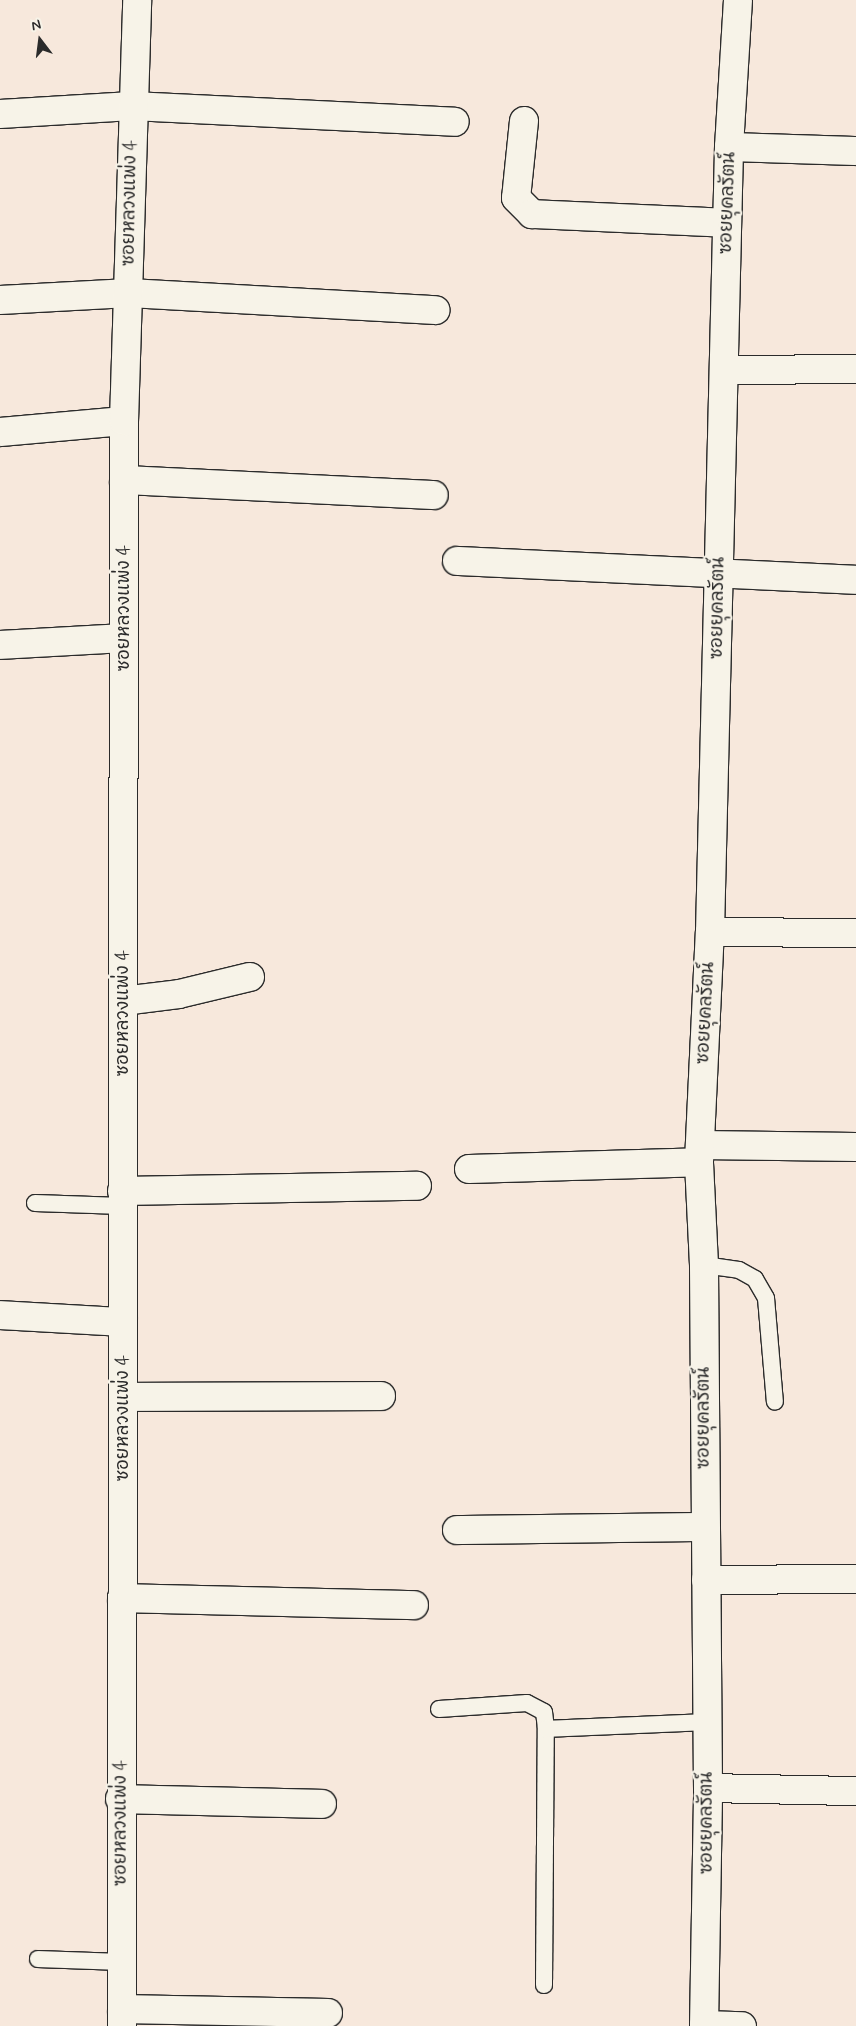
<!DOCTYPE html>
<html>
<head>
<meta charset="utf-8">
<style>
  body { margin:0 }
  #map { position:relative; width:856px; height:2026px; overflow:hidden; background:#f7e8dc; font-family:Mynerve,"Playpen Sans Thai",sans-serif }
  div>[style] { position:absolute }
  .roads { filter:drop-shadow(1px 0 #2b2b2b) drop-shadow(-1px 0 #2b2b2b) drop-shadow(0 1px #2b2b2b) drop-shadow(0 -1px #2b2b2b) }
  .service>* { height:16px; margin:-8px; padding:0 8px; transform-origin:8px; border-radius:8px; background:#f7f3e8 }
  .minor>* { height:28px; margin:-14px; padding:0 14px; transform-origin:14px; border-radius:14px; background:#f7f3e8 }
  span { translate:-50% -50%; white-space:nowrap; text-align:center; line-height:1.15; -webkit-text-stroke:4.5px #f7f3e8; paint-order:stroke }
  .street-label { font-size:18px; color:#2b2b2b }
  .north { position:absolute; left:15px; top:15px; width:50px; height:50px; -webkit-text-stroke:4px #f7f3e8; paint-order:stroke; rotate:345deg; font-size:14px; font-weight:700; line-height:20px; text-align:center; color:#2b2b2b }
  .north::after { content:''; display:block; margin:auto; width:18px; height:22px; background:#2b2b2b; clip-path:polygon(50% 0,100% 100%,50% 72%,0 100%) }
</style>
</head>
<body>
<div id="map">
  <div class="roads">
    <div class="service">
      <div style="left:35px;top:1203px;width:87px;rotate:2deg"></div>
      <div style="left:704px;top:1265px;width:35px;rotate:8deg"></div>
      <div style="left:739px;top:1270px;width:18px;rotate:29deg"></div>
      <div style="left:755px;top:1279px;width:22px;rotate:60deg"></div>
      <div style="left:766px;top:1298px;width:104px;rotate:85.1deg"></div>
      <div style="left:439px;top:1709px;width:88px;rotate:-3.9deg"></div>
      <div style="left:527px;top:1703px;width:19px;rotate:28deg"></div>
      <div style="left:544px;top:1712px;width:17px;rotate:83deg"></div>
      <div style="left:38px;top:1959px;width:83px;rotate:2.1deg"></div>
      <div style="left:544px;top:1985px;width:256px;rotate:-89.6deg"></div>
      <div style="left:546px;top:1729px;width:160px;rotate:-2.5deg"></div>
    </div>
    <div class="minor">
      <div style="left:0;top:114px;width:132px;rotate:-3.5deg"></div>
      <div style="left:132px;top:106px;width:323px;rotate:2.8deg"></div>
      <div style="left:524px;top:121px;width:77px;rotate:95.9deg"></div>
      <div style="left:516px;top:198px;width:23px;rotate:45deg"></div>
      <div style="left:532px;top:214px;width:195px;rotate:2.6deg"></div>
      <div style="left:729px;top:147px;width:127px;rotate:1.8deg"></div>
      <div style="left:0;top:300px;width:129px;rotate:-3.1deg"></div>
      <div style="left:129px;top:293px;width:307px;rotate:3.2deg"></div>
      <div style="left:724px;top:370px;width:132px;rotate:-0.4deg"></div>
      <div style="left:0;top:432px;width:124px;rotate:-5.1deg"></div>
      <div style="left:124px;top:480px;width:310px;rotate:2.8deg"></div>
      <div style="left:457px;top:561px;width:399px;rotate:2.7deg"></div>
      <div style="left:0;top:645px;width:124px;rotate:-3.2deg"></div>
      <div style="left:710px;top:932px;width:146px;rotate:0.4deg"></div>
      <div style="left:123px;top:1001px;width:56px;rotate:-7.1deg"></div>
      <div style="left:179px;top:994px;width:73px;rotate:-13.5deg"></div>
      <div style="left:700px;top:1145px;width:156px;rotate:0.7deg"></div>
      <div style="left:469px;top:1169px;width:230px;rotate:-1.7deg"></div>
      <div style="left:122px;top:1191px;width:295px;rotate:-1deg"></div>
      <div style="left:0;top:1315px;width:123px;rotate:3.3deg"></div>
      <div style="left:123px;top:1397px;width:258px;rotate:-0.2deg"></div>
      <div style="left:457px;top:1530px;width:246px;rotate:-0.7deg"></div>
      <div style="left:706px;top:1580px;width:150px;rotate:-0.4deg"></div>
      <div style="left:122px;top:1598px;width:292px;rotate:1.4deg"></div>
      <div style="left:708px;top:1788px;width:148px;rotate:1.2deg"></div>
      <div style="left:120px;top:1799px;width:202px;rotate:1.4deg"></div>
      <div style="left:122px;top:2009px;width:206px;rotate:1.1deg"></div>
      <div style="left:704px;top:2025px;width:38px;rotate:2deg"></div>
      <div style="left:122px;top:2026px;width:1605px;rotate:-89.93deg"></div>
      <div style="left:124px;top:421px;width:421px;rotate:-88.2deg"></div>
      <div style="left:704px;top:2026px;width:238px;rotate:-89deg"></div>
      <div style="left:708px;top:1788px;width:523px;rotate:-90.44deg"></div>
      <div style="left:704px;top:1265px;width:103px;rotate:-92.8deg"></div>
      <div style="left:699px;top:1162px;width:230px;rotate:-87.3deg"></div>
      <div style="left:710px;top:932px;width:785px;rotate:-88.61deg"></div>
      <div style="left:729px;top:147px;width:147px;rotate:-86.5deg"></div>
    </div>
  </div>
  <div class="street-label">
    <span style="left:130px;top:203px;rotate:-89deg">ซอยหลวงแพ่ง 4</span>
    <span style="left:728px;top:203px;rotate:-88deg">ซอยยุคลรัตน์</span>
    <span style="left:124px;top:608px;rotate:-90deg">ซอยหลวงแพ่ง 4</span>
    <span style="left:718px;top:608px;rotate:-89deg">ซอยยุคลรัตน์</span>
    <span style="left:123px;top:1013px;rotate:-90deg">ซอยหลวงแพ่ง 4</span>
    <span style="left:706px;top:1013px;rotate:-87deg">ซอยยุคลรัตน์</span>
    <span style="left:123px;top:1418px;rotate:-90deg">ซอยหลวงแพ่ง 4</span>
    <span style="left:704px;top:1418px;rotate:-90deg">ซอยยุคลรัตน์</span>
    <span style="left:121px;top:1823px;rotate:-90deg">ซอยหลวงแพ่ง 4</span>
    <span style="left:707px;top:1823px;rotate:-90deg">ซอยยุคลรัตน์</span>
  </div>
  <div class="north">N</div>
</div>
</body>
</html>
